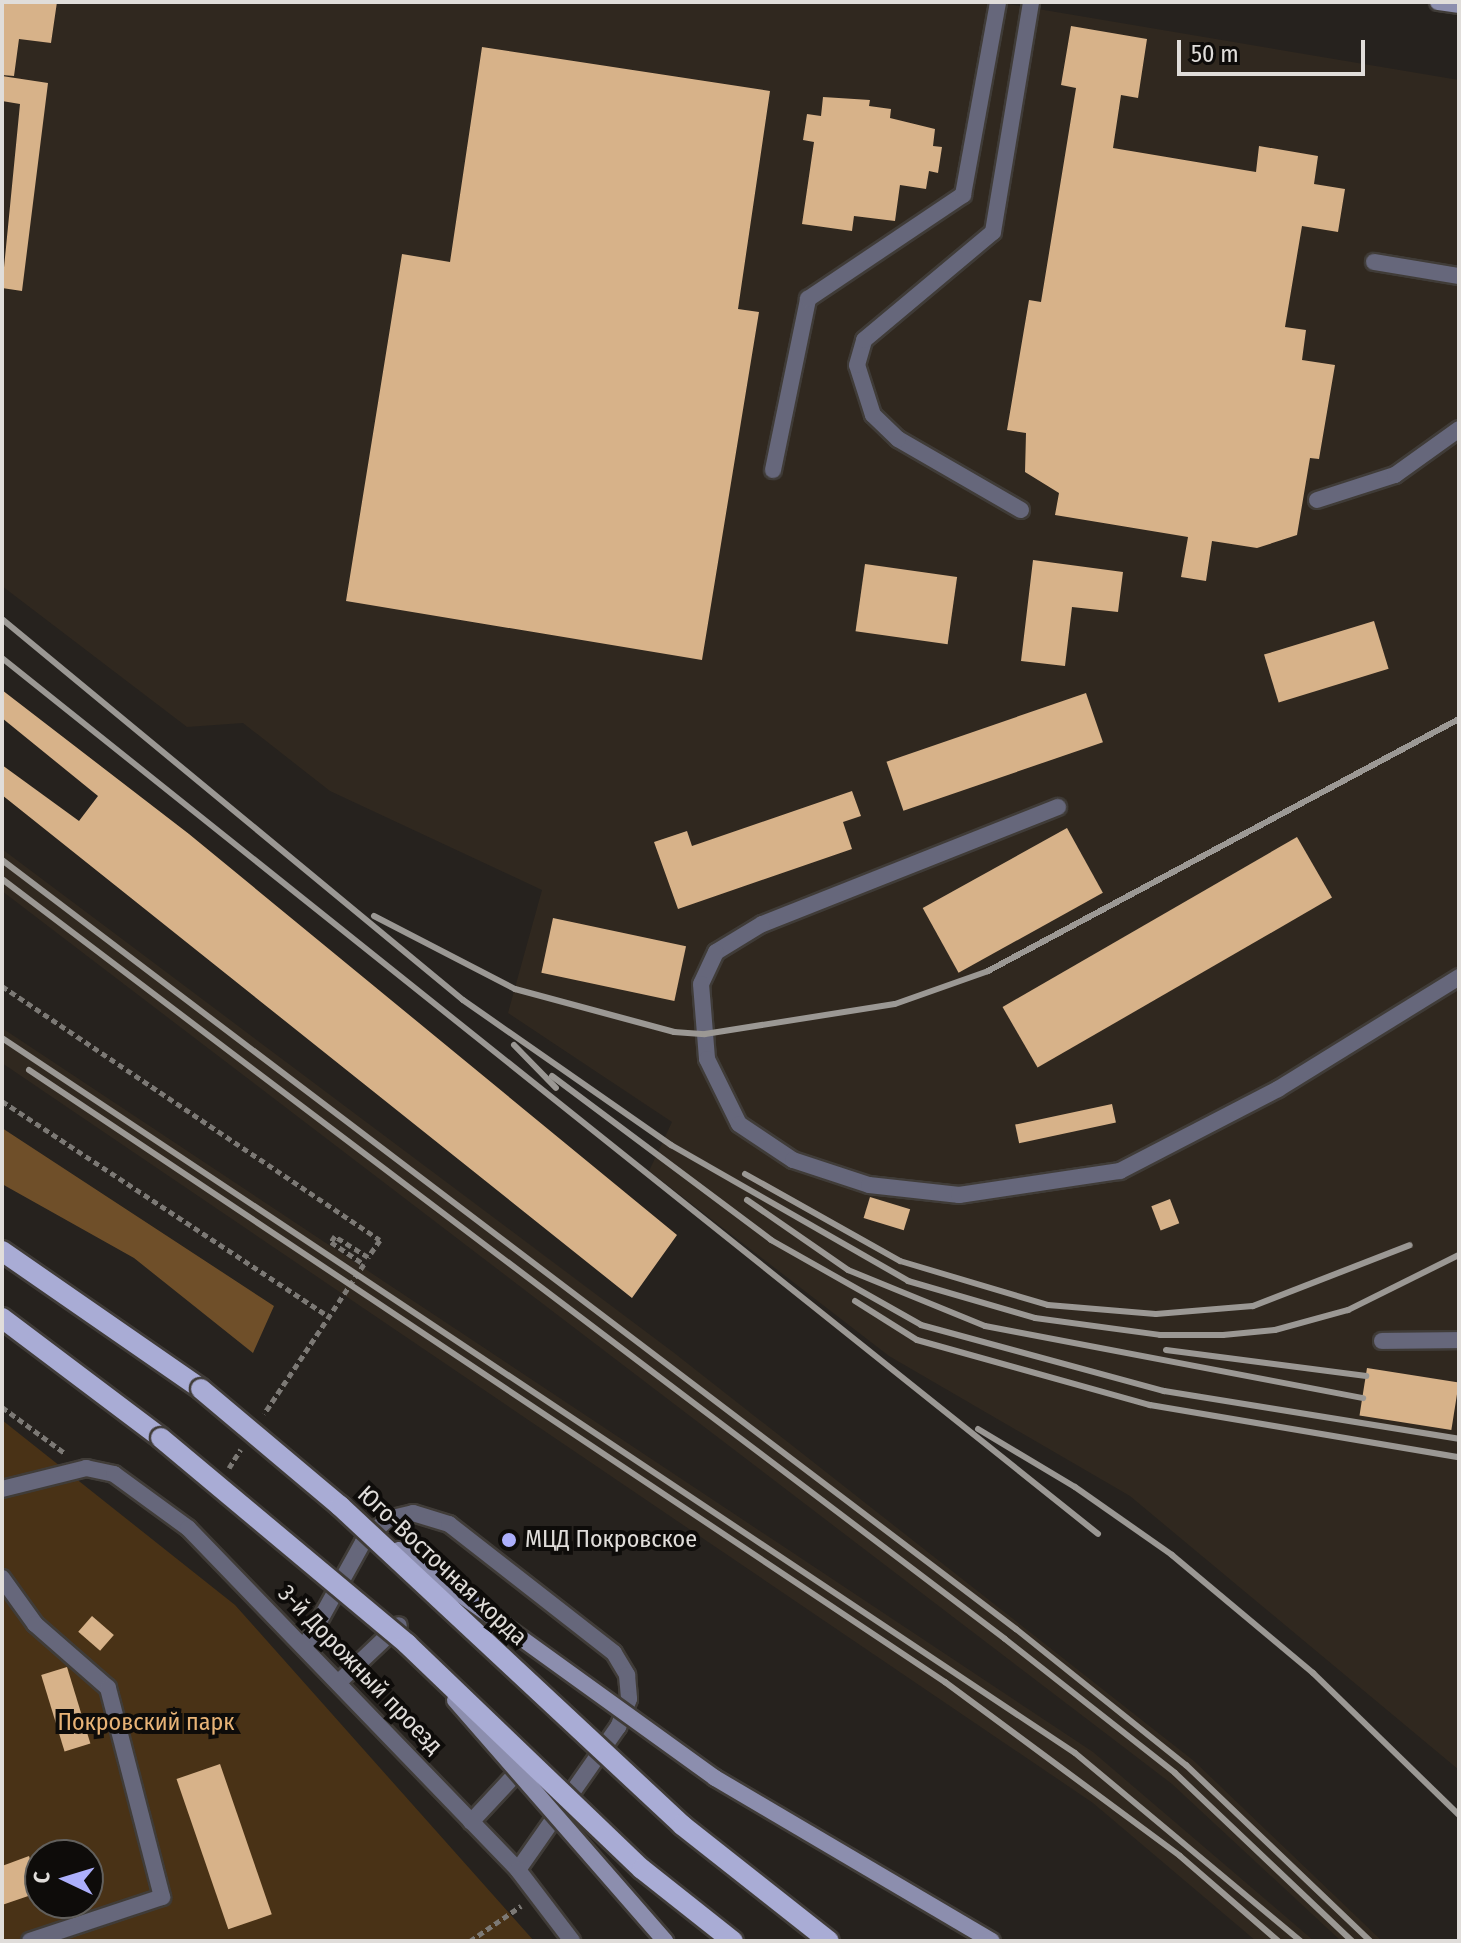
<!DOCTYPE html>
<html>
<head>
<meta charset="utf-8">
<style>
  body { margin:0 }
  #map { position:relative; width:1461px; height:1943px; overflow:hidden; background:#26221e; font-family:"Fira Sans Condensed",sans-serif }
  div>[style] { position:absolute }
  .built>* { inset:0; background:#30281f }
  .green>* { inset:0; background:#493216 }
  .forest>* { inset:0; background:#6f4f29 }
  .building>* { inset:0; background:#d7b289; transform-origin:0 0 }
  .path>* { height:5px; margin-top:-2.5px; transform-origin:0; background:repeating-linear-gradient(90deg,#7c7975 0 6px,transparent 0 10px) }
  .roads { filter:drop-shadow(2px 0 #403c38) drop-shadow(-2px 0 #403c38) drop-shadow(0 2px #403c38) drop-shadow(0 -2px #403c38) }
  .lane>* { height:16px; margin:-8px; padding:0 8px; transform-origin:8px; border-radius:8px; background:#66677b }
  .street>* { height:16px; margin:-8px; padding:0 8px; transform-origin:8px; border-radius:8px; background:#66677b }
  .secondary>* { height:16px; margin:-8px; padding:0 8px; transform-origin:8px; border-radius:8px; background:#8c8eae }
  .primary>* { height:20px; margin:-10px; padding:0 10px; transform-origin:10px; border-radius:10px; background:#a9acd5 }
  .rail>* { height:6px; margin:-3px; padding:0 3px; transform-origin:3px; border-radius:3px; background:#9b9894 }
  .bridges { filter:drop-shadow(2px 0 #403c38) drop-shadow(-2px 0 #403c38) drop-shadow(0 2px #403c38) drop-shadow(0 -2px #403c38) }
  .secondary-bridge>* { height:16px; margin:-8px; padding:0 8px; transform-origin:8px; border-radius:8px; background:#8c8eae }
  .primary-bridge>* { height:20px; margin:-10px; padding:0 10px; transform-origin:10px; border-radius:10px; background:#a9acd5 }
  .dots>* { width:22px; height:22px; translate:-50% -50%; box-sizing:border-box; border:4px solid #0e0c0a; border-radius:50% }
  span { translate:-50% -50%; white-space:nowrap; text-align:center; line-height:1.15; -webkit-text-stroke:8px #0e0c0a; paint-order:stroke }
  .poi-label { font-size:24px; color:#e0ddda }
  .left { translate:0 -50%; text-align:left }
  .street-label { font-size:24px; color:#e0ddda }
  .park-label { font-size:24px; color:#e8b376 }
  .frame { position:absolute; inset:0; border:4px solid #e0ddda; pointer-events:none }
  .north { position:absolute; left:24px; top:1839px; width:80px; height:80px; box-sizing:border-box; background:#0e0c0a; border:2px solid #62605d; border-radius:50%; rotate:274deg; font-size:22px; font-weight:700; line-height:32px; text-align:center; color:#e0ddda }
  .north::after { content:''; display:block; margin:auto; width:28px; height:36px; background:#acaffb; clip-path:polygon(50% 0,100% 100%,50% 72%,0 100%) }
  .scale { position:absolute; left:1177px; top:40px; width:188px; height:36px; box-sizing:border-box; border:4px solid #e0ddda; border-top:0; padding-left:10px; font-size:24px; line-height:28px; white-space:nowrap; color:#e0ddda; -webkit-text-stroke:6px #0e0c0a; paint-order:stroke }
</style>
</head>
<body>
<div id="map">
  <div class="built">
    <div style="clip-path:polygon(2px 2px,996px 2px,1459px 80px,1459px 1770px,1130px 1496px,889px 1356px,649px 1171px,672px 1122px,508px 1013px,542px 890px,330px 791px,243px 723px,187px 727px,2px 586px)"></div>
    <div style="clip-path:polygon(2px 849px,673px 1352px,1194px 1761px,1382px 1941px,1341px 1941px,1172px 1784px,2px 891px)"></div>
    <div style="clip-path:polygon(2px 1028px,1093px 1752px,1314px 1941px,1256px 1941px,1093px 1803px,2px 1063px)"></div>
  </div>
  <div class="green">
    <div style="clip-path:polygon(evenodd,2px 1420px,235px 1605px,534px 1941px,2px 1941px,2px 1420px,40px 1855px,88px 1855px,88px 1903px,40px 1903px,40px 1855px)"></div>
  </div>
  <div class="forest">
    <div style="clip-path:polygon(2px 1128px,274px 1306px,253px 1353px,134px 1258px,2px 1184px)"></div>
  </div>
  <div class="building">
    <div style="clip-path:polygon(2px 2px,57px 2px,51px 43px,19px 39px,14px 76px,2px 75px)"></div>
    <div style="clip-path:polygon(1071px 26px,1147px 39px,1138px 98px,1121px 95px,1113px 148px,1256px 172px,1259px 146px,1318px 156px,1314px 184px,1345px 189px,1338px 232px,1302px 226px,1285px 327px,1306px 330px,1302px 360px,1335px 365px,1319px 459px,1310px 458px,1297px 535px,1257px 548px,1212px 541px,1206px 581px,1181px 577px,1188px 537px,1055px 515px,1059px 493px,1025px 472px,1026px 433px,1007px 430px,1029px 300px,1041px 302px,1076px 88px,1061px 85px)"></div>
    <div style="clip-path:polygon(482px 47px,770px 91px,738px 309px,759px 312px,702px 660px,346px 601px,402px 254px,450px 262px)"></div>
    <div style="clip-path:polygon(2px 76px,48px 83px,22px 291px,2px 288px,20px 104px,2px 101px)"></div>
    <div style="clip-path:polygon(823px 97px,870px 100px,869px 106px,891px 109px,890px 118px,935px 129px,933px 146px,942px 147px,938px 173px,929px 171px,926px 189px,900px 185px,895px 221px,854px 216px,852px 231px,802px 224px,814px 142px,803px 140px,807px 114px,821px 116px)"></div>
    <div style="clip-path:polygon(1033px 560px,1123px 572px,1118px 612px,1072px 607px,1065px 666px,1021px 661px)"></div>
    <div style="left:865px;top:564px;width:93px;height:68px;rotate:8deg"></div>
    <div style="left:1374px;top:621px;width:50px;height:115px;rotate:73deg"></div>
    <div style="clip-path:polygon(2px 690px,189px 834px,677px 1235px,632px 1298px,2px 795px,2px 765px,79px 821px,98px 796px,2px 718px)"></div>
    <div style="left:1086px;top:693px;width:52px;height:211px;rotate:71deg"></div>
    <div style="clip-path:polygon(852px 791px,861px 816px,843px 822px,852px 849px,678px 909px,654px 842px,687px 831px,692px 846px)"></div>
    <div style="left:1067px;top:828px;width:74px;height:165px;rotate:61deg"></div>
    <div style="left:1297px;top:837px;width:70px;height:340px;rotate:60deg"></div>
    <div style="left:553px;top:918px;width:136px;height:56px;rotate:12deg"></div>
    <div style="left:1112px;top:1104px;width:19px;height:99px;rotate:78deg"></div>
    <div style="left:870px;top:1197px;width:42px;height:22px;rotate:17deg"></div>
    <div style="left:1170px;top:1199px;width:26px;height:20px;rotate:69deg"></div>
    <div style="left:1367px;top:1368px;width:93px;height:48px;rotate:9deg"></div>
    <div style="left:92px;top:1616px;width:29px;height:21px;rotate:41deg"></div>
    <div style="left:67px;top:1667px;width:80px;height:27px;rotate:73deg"></div>
    <div style="left:220px;top:1764px;width:159px;height:46px;rotate:71deg"></div>
    <div style="clip-path:polygon(29px 1856px,40px 1892px,2px 1905px,2px 1866px)"></div>
  </div>
  <div class="path">
    <div style="left:2px;top:986px;width:455px;rotate:33.9deg"></div>
    <div style="left:380px;top:1240px;width:21px;rotate:125deg"></div>
    <div style="left:368px;top:1257px;width:39px;rotate:-148deg"></div>
    <div style="left:335px;top:1236px;width:7px;rotate:124deg"></div>
    <div style="left:331px;top:1242px;width:40px;rotate:34deg"></div>
    <div style="left:364px;top:1264px;width:180px;rotate:123.7deg"></div>
    <div style="left:2px;top:1101px;width:393px;rotate:33.4deg"></div>
    <div style="left:2px;top:1407px;width:79px;rotate:36.3deg"></div>
    <div style="left:229px;top:1468px;width:22px;rotate:-58deg"></div>
    <div style="left:470px;top:1941px;width:62px;rotate:-34.5deg"></div>
  </div>
  <div class="roads">
    <div class="lane">
      <div style="left:1374px;top:262px;width:86px;rotate:9.4deg"></div>
      <div style="left:773px;top:470px;width:175px;rotate:-78.4deg"></div>
      <div style="left:808px;top:299px;width:187px;rotate:-33.9deg"></div>
      <div style="left:963px;top:195px;width:196px;rotate:-79.7deg"></div>
      <div style="left:1317px;top:500px;width:82px;rotate:-17.8deg"></div>
      <div style="left:1395px;top:475px;width:79px;rotate:-35.7deg"></div>
      <div style="left:1021px;top:510px;width:142px;rotate:-150deg"></div>
      <div style="left:898px;top:439px;width:35px;rotate:-136deg"></div>
      <div style="left:873px;top:415px;width:52px;rotate:-107.7deg"></div>
      <div style="left:857px;top:365px;width:26px;rotate:-74deg"></div>
      <div style="left:864px;top:340px;width:168px;rotate:-39.9deg"></div>
      <div style="left:993px;top:232px;width:233px;rotate:-80.6deg"></div>
      <div style="left:1058px;top:807px;width:318px;rotate:158.4deg"></div>
      <div style="left:762px;top:924px;width:54px;rotate:148.7deg"></div>
      <div style="left:716px;top:952px;width:35px;rotate:115deg"></div>
      <div style="left:701px;top:984px;width:75px;rotate:85.4deg"></div>
      <div style="left:707px;top:1059px;width:72px;rotate:63.8deg"></div>
      <div style="left:739px;top:1124px;width:65px;rotate:33.7deg"></div>
      <div style="left:793px;top:1160px;width:80px;rotate:18.2deg"></div>
      <div style="left:869px;top:1185px;width:91px;rotate:6.3deg"></div>
      <div style="left:959px;top:1195px;width:163px;rotate:-8.5deg"></div>
      <div style="left:1120px;top:1171px;width:178px;rotate:-27.4deg"></div>
      <div style="left:1278px;top:1089px;width:213px;rotate:-31.7deg"></div>
      <div style="left:1382px;top:1341px;width:77px;rotate:-0.7deg"></div>
      <div style="left:2px;top:1489px;width:87px;rotate:-14deg"></div>
      <div style="left:2px;top:1578px;width:57px;rotate:54.3deg"></div>
      <div style="left:35px;top:1624px;width:97px;rotate:41.2deg"></div>
      <div style="left:108px;top:1688px;width:216px;rotate:75.5deg"></div>
      <div style="left:162px;top:1897px;width:139px;rotate:161.6deg"></div>
      <div style="left:306px;top:1645px;width:118px;rotate:-61deg"></div>
      <div style="left:363px;top:1542px;width:34px;rotate:-43deg"></div>
      <div style="left:388px;top:1519px;width:26px;rotate:-13deg"></div>
      <div style="left:413px;top:1513px;width:38px;rotate:17deg"></div>
      <div style="left:449px;top:1524px;width:209px;rotate:38deg"></div>
      <div style="left:614px;top:1653px;width:26px;rotate:59deg"></div>
      <div style="left:627px;top:1675px;width:24px;rotate:85deg"></div>
      <div style="left:629px;top:1699px;width:30px;rotate:111deg"></div>
      <div style="left:618px;top:1727px;width:174px;rotate:125deg"></div>
      <div style="left:340px;top:1681px;width:81px;rotate:-43.5deg"></div>
      <div style="left:471px;top:1822px;width:82px;rotate:-47deg"></div>
    </div>
    <div class="street">
      <div style="left:86px;top:1468px;width:29px;rotate:12deg"></div>
      <div style="left:114px;top:1474px;width:92px;rotate:36.1deg"></div>
      <div style="left:188px;top:1528px;width:475px;rotate:46deg"></div>
      <div style="left:518px;top:1870px;width:89px;rotate:52.7deg"></div>
    </div>
    <div class="secondary">
      <div style="left:1438px;top:2px;width:21px;rotate:8deg"></div>
    </div>
    <div class="primary">
      <div style="left:2px;top:1251px;width:242px;rotate:34.7deg"></div>
      <div style="left:2px;top:1318px;width:199px;rotate:37deg"></div>
    </div>
  </div>
  <div class="rail">
    <div style="left:2px;top:619px;width:598px;rotate:39.57deg"></div>
    <div style="left:463px;top:1000px;width:254px;rotate:34.9deg"></div>
    <div style="left:671px;top:1145px;width:273px;rotate:29.8deg"></div>
    <div style="left:908px;top:1281px;width:132px;rotate:16.2deg"></div>
    <div style="left:1035px;top:1318px;width:126px;rotate:7.7deg"></div>
    <div style="left:1160px;top:1335px;width:63px"></div>
    <div style="left:1223px;top:1335px;width:52px;rotate:-5.5deg"></div>
    <div style="left:1275px;top:1330px;width:76px;rotate:-15.3deg"></div>
    <div style="left:1348px;top:1310px;width:124px;rotate:-26.4deg"></div>
    <div style="left:2px;top:658px;width:1403px;rotate:38.63deg"></div>
    <div style="left:2px;top:860px;width:1273px;rotate:37.18deg"></div>
    <div style="left:1016px;top:1629px;width:218px;rotate:38.7deg"></div>
    <div style="left:1186px;top:1765px;width:255px;rotate:43.7deg"></div>
    <div style="left:2px;top:879px;width:1258px;rotate:37.15deg"></div>
    <div style="left:1005px;top:1639px;width:216px;rotate:38.2deg"></div>
    <div style="left:1175px;top:1773px;width:244px;rotate:43.5deg"></div>
    <div style="left:374px;top:916px;width:159px;rotate:27.4deg"></div>
    <div style="left:515px;top:989px;width:165px;rotate:15.1deg"></div>
    <div style="left:674px;top:1032px;width:31px;rotate:4deg"></div>
    <div style="left:705px;top:1034px;width:192px;rotate:-9deg"></div>
    <div style="left:895px;top:1004px;width:99px;rotate:-19.5deg"></div>
    <div style="left:988px;top:971px;width:534px;rotate:-28.15deg"></div>
    <div style="left:2px;top:1038px;width:1289px;rotate:33.68deg"></div>
    <div style="left:1075px;top:1753px;width:294px;rotate:39.8deg"></div>
    <div style="left:514px;top:1045px;width:60px;rotate:45.7deg"></div>
    <div style="left:29px;top:1070px;width:1102px;rotate:33.75deg"></div>
    <div style="left:945px;top:1682px;width:292px;rotate:36.5deg"></div>
    <div style="left:1180px;top:1856px;width:130px;rotate:40.9deg"></div>
    <div style="left:552px;top:1076px;width:274px;rotate:36.8deg"></div>
    <div style="left:771px;top:1240px;width:172px;rotate:29.5deg"></div>
    <div style="left:921px;top:1325px;width:252px;rotate:15.2deg"></div>
    <div style="left:1164px;top:1391px;width:299px;rotate:9.2deg"></div>
    <div style="left:745px;top:1174px;width:178px;rotate:29.3deg"></div>
    <div style="left:900px;top:1261px;width:154px;rotate:16.6deg"></div>
    <div style="left:1048px;top:1305px;width:108px;rotate:4.8deg"></div>
    <div style="left:1156px;top:1314px;width:97px;rotate:-4.7deg"></div>
    <div style="left:1253px;top:1306px;width:168px;rotate:-21.2deg"></div>
    <div style="left:747px;top:1200px;width:123px;rotate:34.7deg"></div>
    <div style="left:848px;top:1270px;width:148px;rotate:22.2deg"></div>
    <div style="left:985px;top:1326px;width:385px;rotate:10.8deg"></div>
    <div style="left:855px;top:1301px;width:73px;rotate:32.2deg"></div>
    <div style="left:917px;top:1340px;width:242px;rotate:15.6deg"></div>
    <div style="left:1150px;top:1405px;width:313px;rotate:9.6deg"></div>
    <div style="left:1166px;top:1350px;width:202px;rotate:7.4deg"></div>
    <div style="left:978px;top:1429px;width:113px;rotate:30.9deg"></div>
    <div style="left:1075px;top:1487px;width:118px;rotate:35deg"></div>
    <div style="left:1172px;top:1555px;width:184px;rotate:39.9deg"></div>
    <div style="left:1313px;top:1673px;width:204px;rotate:44.2deg"></div>
  </div>
  <div class="bridges">
    <div class="secondary-bridge">
      <div style="left:399px;top:1550px;width:390px;rotate:35.8deg"></div>
      <div style="left:715px;top:1778px;width:321px;rotate:30.5deg"></div>
      <div style="left:455px;top:1700px;width:320px;rotate:48.9deg"></div>
    </div>
    <div class="primary-bridge">
      <div style="left:201px;top:1389px;width:182px;rotate:40.1deg"></div>
      <div style="left:340px;top:1506px;width:468px;rotate:43deg"></div>
      <div style="left:682px;top:1825px;width:187px;rotate:38.3deg"></div>
      <div style="left:161px;top:1438px;width:321px;rotate:39.9deg"></div>
      <div style="left:407px;top:1644px;width:325px;rotate:43.8deg"></div>
      <div style="left:642px;top:1869px;width:116px;rotate:38.4deg"></div>
    </div>
  </div>
  <div class="dots">
    <div style="left:509px;top:1540px;background:#acaffb"></div>
  </div>
  <div class="poi-label">
    <span class="left" style="left:525px;top:1540px">МЦД Покровское</span>
  </div>
  <div class="street-label">
    <span style="left:442px;top:1566px;rotate:43deg">Юго-Восточная хорда</span>
    <span style="left:360px;top:1670px;rotate:46deg">3-й Дорожный проезд</span>
  </div>
  <div class="park-label">
    <span style="left:146px;top:1723px">Покровский парк</span>
  </div>
  <div class="frame"></div>
  <div class="north">С</div>
  <div class="scale">50 m</div>
</div>
</body>
</html>
